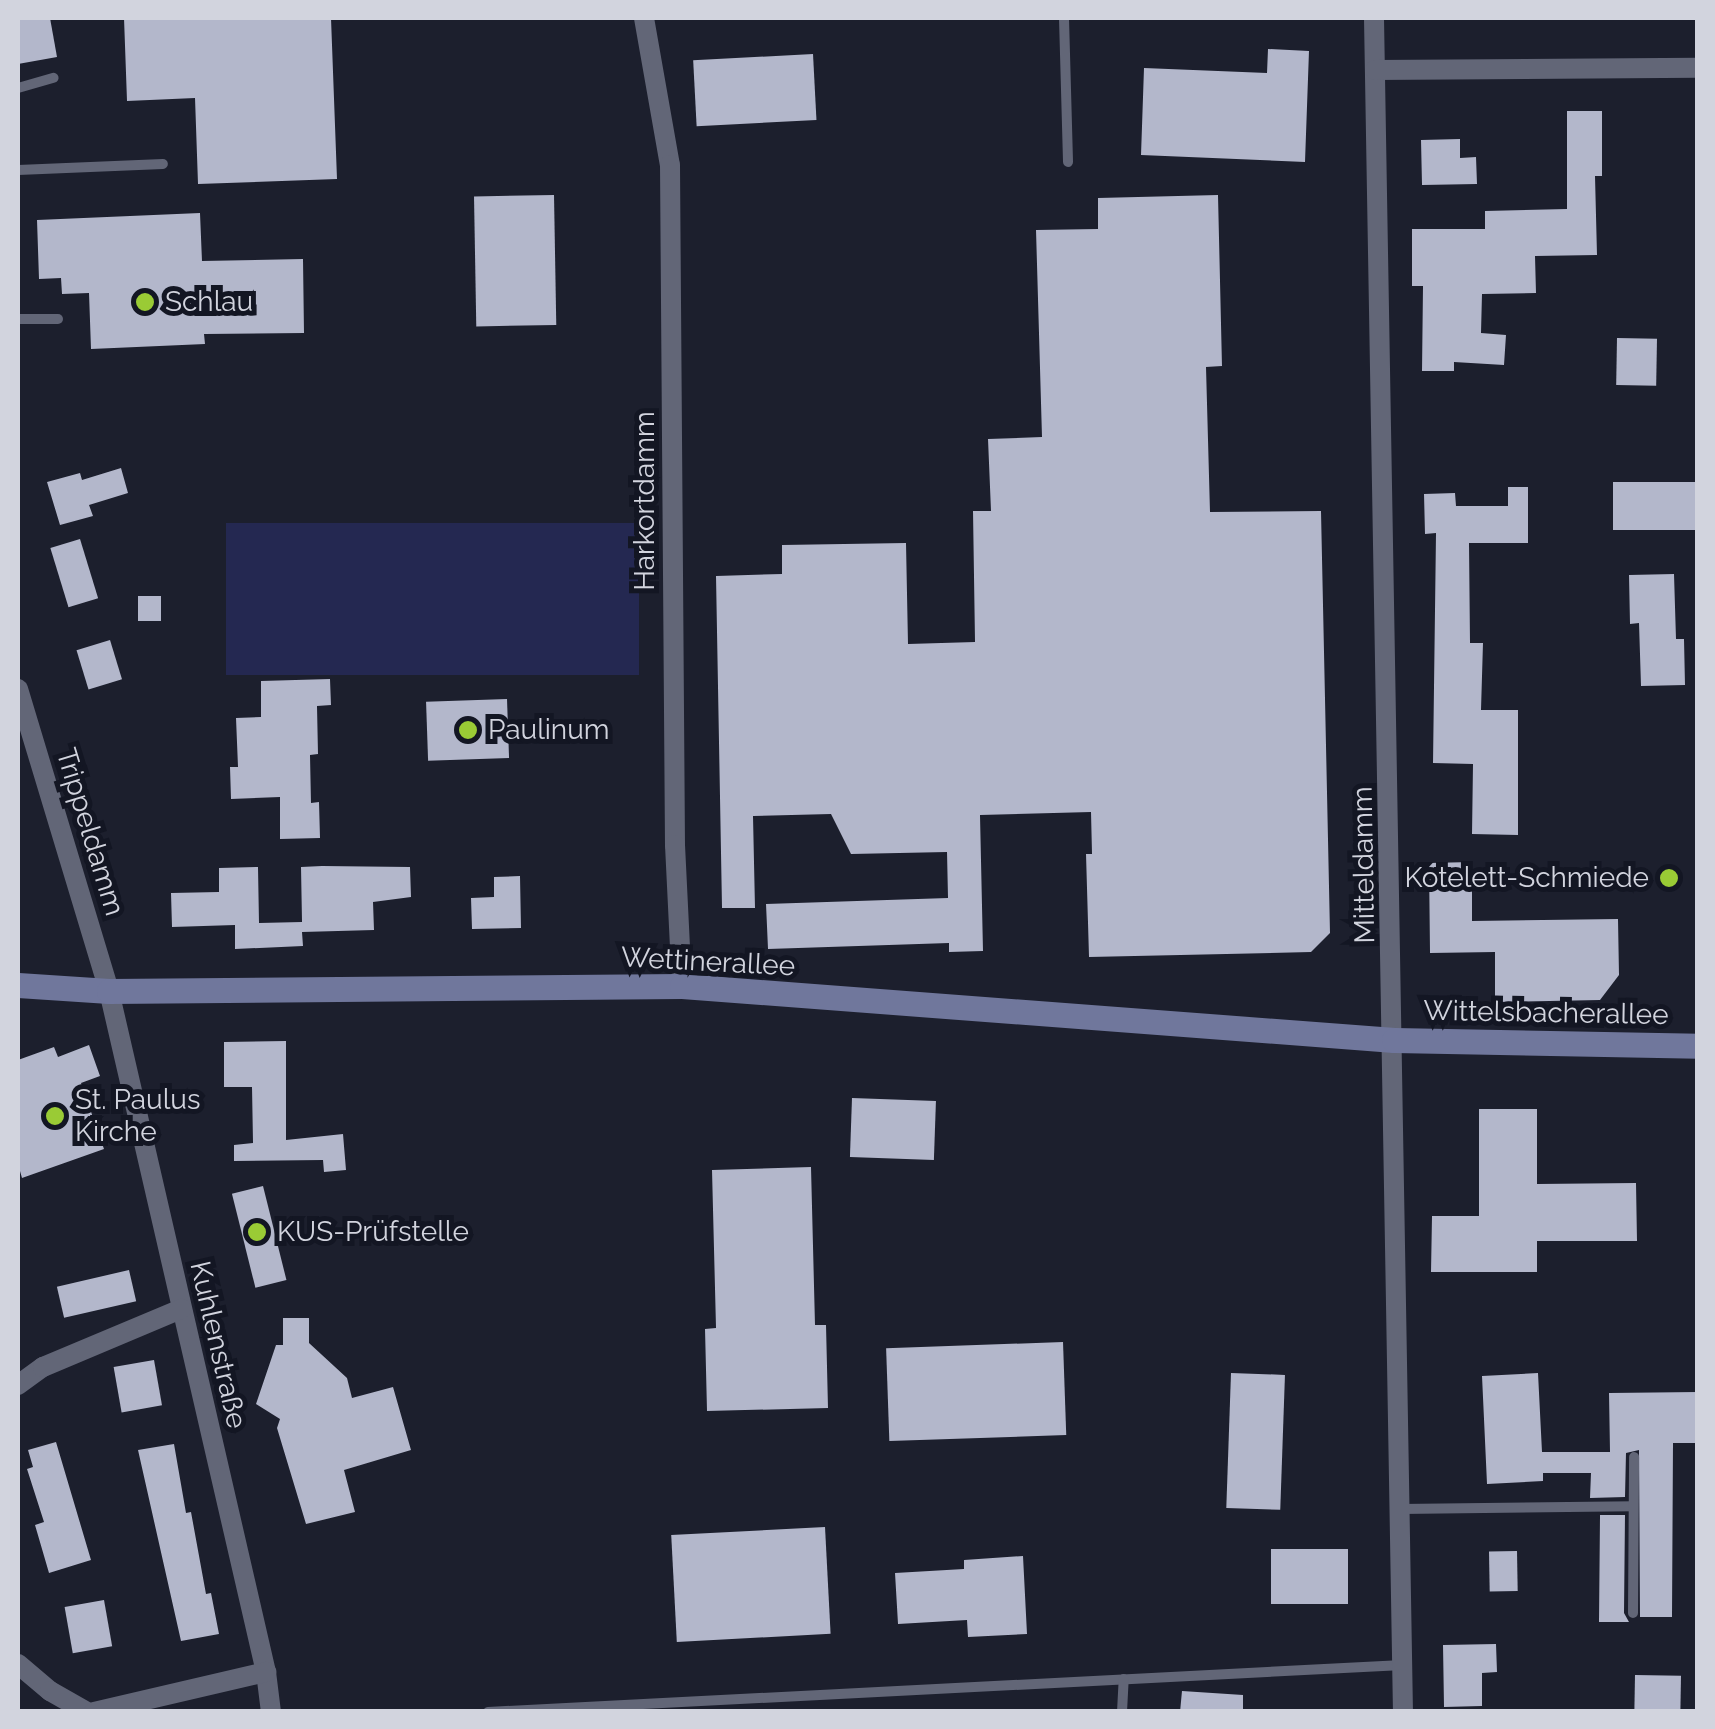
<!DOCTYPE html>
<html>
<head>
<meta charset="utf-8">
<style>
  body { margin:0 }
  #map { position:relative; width:1715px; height:1729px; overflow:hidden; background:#1c1f2d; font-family:Raleway,sans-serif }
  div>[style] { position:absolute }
  .green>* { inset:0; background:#242851; transform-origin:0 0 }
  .building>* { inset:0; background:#b3b7cb; transform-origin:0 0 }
  .lane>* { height:10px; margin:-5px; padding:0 5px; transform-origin:5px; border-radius:5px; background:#626677 }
  .street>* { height:20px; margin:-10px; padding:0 10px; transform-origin:10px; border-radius:10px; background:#626677 }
  .secondary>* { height:25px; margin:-12.5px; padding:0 12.5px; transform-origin:12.5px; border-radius:12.5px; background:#70779c }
  .dots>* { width:28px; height:28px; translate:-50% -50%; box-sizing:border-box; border:5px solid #131623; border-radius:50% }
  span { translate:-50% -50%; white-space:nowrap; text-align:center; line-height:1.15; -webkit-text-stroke:10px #131623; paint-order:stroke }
  .poi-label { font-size:28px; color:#d2d4de }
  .left { translate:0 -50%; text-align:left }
  .right { translate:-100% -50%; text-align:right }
  .street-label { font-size:28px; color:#d2d4de }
  .frame { position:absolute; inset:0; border:20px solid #d2d4de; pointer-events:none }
</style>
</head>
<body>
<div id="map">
  <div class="green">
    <div style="left:639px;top:523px;width:152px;height:413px;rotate:90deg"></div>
  </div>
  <div class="building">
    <div style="clip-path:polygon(18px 18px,50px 18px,57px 57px,18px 64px)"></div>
    <div style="clip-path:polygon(124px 18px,331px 18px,337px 179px,198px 184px,195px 98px,127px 101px)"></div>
    <div style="clip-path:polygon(1268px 49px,1309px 51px,1305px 162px,1141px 155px,1144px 68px,1267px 73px)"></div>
    <div style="left:813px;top:54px;width:66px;height:120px;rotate:87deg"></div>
    <div style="clip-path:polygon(1567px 111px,1602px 111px,1602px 176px,1595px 176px,1597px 255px,1535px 256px,1536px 293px,1482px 294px,1481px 333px,1506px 335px,1504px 365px,1454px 362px,1454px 371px,1422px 371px,1423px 286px,1412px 286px,1412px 229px,1485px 229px,1485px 211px,1567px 209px)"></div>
    <div style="clip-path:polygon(1460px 139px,1460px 158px,1476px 157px,1477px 184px,1422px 185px,1421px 140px)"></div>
    <div style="left:554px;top:195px;width:130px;height:80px;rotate:89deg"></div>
    <div style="clip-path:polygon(1218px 195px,1222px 366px,1206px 367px,1210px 512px,1321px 511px,1330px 933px,1311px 952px,1089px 957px,1086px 854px,1092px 854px,1091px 812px,980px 815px,983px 951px,949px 952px,949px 943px,768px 949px,766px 904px,948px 898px,947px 852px,851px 854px,831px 814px,753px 816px,755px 908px,722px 908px,716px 576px,782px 574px,782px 545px,906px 543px,908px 644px,975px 642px,973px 511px,991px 511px,988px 439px,1042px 437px,1036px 230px,1098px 229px,1098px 198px)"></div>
    <div style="clip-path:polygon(200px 213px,202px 261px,303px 259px,304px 333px,204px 334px,205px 344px,91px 349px,89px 293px,62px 294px,61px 278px,39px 279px,37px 220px)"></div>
    <div style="left:1617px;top:338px;width:40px;height:47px;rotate:1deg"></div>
    <div style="clip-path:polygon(121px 468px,128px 493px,89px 505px,93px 516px,60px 525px,47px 482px,80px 473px,82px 480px)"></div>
    <div style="left:1698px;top:482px;width:48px;height:85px;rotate:90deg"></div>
    <div style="clip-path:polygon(1508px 487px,1528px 487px,1528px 543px,1469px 543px,1470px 643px,1483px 643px,1481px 710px,1518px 710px,1518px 835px,1472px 834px,1473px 764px,1433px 763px,1436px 533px,1425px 534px,1424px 494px,1455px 493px,1456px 506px,1508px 506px)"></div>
    <div style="left:80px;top:539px;width:62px;height:31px;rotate:73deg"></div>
    <div style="clip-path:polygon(1674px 574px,1676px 639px,1684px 639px,1685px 685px,1641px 686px,1639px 623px,1630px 624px,1629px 575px)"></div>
    <div style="left:138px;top:596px;width:23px;height:25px"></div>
    <div style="left:110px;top:640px;width:41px;height:35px;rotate:73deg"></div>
    <div style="clip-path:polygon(330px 679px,331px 705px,317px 706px,318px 754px,310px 755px,311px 803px,319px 802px,320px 838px,280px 839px,280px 797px,231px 799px,230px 767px,238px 767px,236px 718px,261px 717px,261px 681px)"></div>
    <div style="left:507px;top:699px;width:59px;height:81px;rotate:88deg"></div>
    <div style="clip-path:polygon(1472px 862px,1472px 921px,1618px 919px,1619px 975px,1600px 1000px,1495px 1002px,1495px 952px,1430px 953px,1429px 863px)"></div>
    <div style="clip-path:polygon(322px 866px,410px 867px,411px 897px,373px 902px,374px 930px,302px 932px,303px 946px,235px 949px,235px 925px,172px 927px,171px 893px,219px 892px,219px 868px,258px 867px,259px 923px,302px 922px,301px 867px)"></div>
    <div style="clip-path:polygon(520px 876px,521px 928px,472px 929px,471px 898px,494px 897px,494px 877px)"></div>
    <div style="clip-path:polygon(286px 1041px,286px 1140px,343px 1134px,346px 1170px,324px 1172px,323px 1160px,234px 1161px,234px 1145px,253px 1143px,252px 1087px,224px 1087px,224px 1042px)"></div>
    <div style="clip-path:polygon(89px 1045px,100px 1076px,81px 1083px,104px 1149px,22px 1178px,18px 1164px,18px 1060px,54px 1047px,58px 1057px)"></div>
    <div style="left:852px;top:1098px;width:84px;height:59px;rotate:2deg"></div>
    <div style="clip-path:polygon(1479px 1109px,1537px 1109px,1537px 1184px,1636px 1183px,1637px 1241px,1537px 1241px,1537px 1272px,1431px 1272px,1432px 1216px,1479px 1216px)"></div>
    <div style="clip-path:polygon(811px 1167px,815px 1325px,826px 1325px,828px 1408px,707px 1411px,705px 1329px,716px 1328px,712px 1170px)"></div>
    <div style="left:263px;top:1186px;width:97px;height:32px;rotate:76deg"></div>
    <div style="left:129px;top:1270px;width:32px;height:74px;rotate:77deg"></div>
    <div style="clip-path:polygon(283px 1318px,309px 1318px,309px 1343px,347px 1378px,352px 1398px,393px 1387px,411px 1450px,344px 1470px,355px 1512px,306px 1524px,277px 1428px,280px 1419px,256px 1404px,276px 1345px,283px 1345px)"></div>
    <div style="left:1063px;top:1342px;width:93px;height:177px;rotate:88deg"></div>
    <div style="left:154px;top:1360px;width:46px;height:41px;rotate:80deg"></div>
    <div style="left:1231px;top:1373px;width:54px;height:135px;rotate:2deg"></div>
    <div style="clip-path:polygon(1538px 1373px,1542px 1452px,1610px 1452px,1609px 1393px,1698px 1392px,1698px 1443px,1673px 1443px,1672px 1617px,1640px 1617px,1639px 1450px,1626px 1453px,1625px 1497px,1590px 1498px,1591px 1473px,1543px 1473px,1543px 1481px,1487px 1484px,1482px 1376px)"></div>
    <div style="clip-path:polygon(56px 1442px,91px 1560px,49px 1573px,35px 1525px,44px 1522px,27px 1469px,33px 1467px,28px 1450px)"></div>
    <div style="clip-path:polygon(174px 1444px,186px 1513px,191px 1512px,206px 1594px,211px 1593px,219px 1634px,181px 1641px,138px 1450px)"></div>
    <div style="clip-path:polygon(1600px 1515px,1625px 1515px,1624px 1613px,1629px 1622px,1599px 1622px)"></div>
    <div style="left:825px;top:1527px;width:107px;height:154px;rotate:87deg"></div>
    <div style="left:1271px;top:1549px;width:77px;height:55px"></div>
    <div style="left:1517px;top:1551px;width:40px;height:28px;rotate:89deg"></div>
    <div style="clip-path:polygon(1023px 1556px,1027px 1634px,968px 1637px,967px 1620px,898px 1624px,895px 1573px,964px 1569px,964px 1560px)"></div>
    <div style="left:104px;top:1600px;width:47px;height:40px;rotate:80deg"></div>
    <div style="clip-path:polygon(1496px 1644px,1497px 1672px,1482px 1673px,1482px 1706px,1444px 1707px,1443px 1645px)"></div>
    <div style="left:1635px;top:1675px;width:46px;height:37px;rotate:1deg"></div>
    <div style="clip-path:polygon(1182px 1691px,1243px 1695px,1243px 1712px,1180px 1712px)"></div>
  </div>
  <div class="lane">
    <div style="left:1064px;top:18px;width:144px;rotate:88.4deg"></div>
    <div style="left:18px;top:88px;width:37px;rotate:-16deg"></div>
    <div style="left:18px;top:170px;width:145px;rotate:-2.4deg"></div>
    <div style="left:18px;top:319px;width:40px"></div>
    <div style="left:1400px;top:1509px;width:233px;rotate:-0.7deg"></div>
    <div style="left:1633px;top:1613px;width:156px;rotate:-89.6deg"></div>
    <div style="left:488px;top:1712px;width:916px;rotate:-2.94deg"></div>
    <div style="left:1122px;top:1712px;width:33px;rotate:-87deg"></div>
  </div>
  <div class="street">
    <div style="left:644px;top:18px;width:149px;rotate:80deg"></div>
    <div style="left:670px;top:165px;width:680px;rotate:89.58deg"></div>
    <div style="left:675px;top:845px;width:141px;rotate:87.2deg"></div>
    <div style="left:1374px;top:18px;width:1694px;rotate:89.02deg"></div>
    <div style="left:1375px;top:70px;width:323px;rotate:-0.4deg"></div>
    <div style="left:18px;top:689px;width:315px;rotate:73.2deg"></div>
    <div style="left:109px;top:991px;width:699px;rotate:77.02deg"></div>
    <div style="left:266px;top:1672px;width:40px;rotate:82.9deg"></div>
    <div style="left:18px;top:1385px;width:31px;rotate:-36deg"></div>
    <div style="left:43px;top:1367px;width:150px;rotate:-22.8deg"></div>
    <div style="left:18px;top:1664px;width:42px;rotate:40.2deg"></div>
    <div style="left:50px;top:1691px;width:43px;rotate:29.6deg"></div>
    <div style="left:94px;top:1712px;width:177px;rotate:-13.1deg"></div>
  </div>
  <div class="secondary">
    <div style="left:18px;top:985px;width:91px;rotate:3.8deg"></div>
    <div style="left:109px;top:991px;width:573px;rotate:-0.5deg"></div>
    <div style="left:682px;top:986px;width:714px;rotate:4.34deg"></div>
    <div style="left:1394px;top:1040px;width:304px;rotate:1.1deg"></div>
  </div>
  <div class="dots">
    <div style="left:145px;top:302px;background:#9acb35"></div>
    <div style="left:468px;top:730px;background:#9acb35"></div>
    <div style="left:1669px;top:878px;background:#9acb35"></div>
    <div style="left:55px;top:1116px;background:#9acb35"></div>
    <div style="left:257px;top:1232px;background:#9acb35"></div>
  </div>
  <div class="poi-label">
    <span class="left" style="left:165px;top:302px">Schlau</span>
    <span class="left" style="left:488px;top:730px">Paulinum</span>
    <span class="right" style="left:1649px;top:878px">Kotelett-Schmiede</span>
    <span class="left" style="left:75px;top:1116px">St. Paulus<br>Kirche</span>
    <span class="left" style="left:277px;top:1232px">KUS-Prüfstelle</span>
  </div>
  <div class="street-label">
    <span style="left:645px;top:501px;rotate:-90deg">Harkortdamm</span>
    <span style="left:90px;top:832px;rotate:73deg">Trippeldamm</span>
    <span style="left:1364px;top:865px;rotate:-91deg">Mitteldamm</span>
    <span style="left:708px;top:962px;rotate:3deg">Wettinerallee</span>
    <span style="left:1546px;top:1013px;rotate:1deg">Wittelsbacherallee</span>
    <span style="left:218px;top:1345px;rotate:77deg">Kuhlenstraße</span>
  </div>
  <div class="frame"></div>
</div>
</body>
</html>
